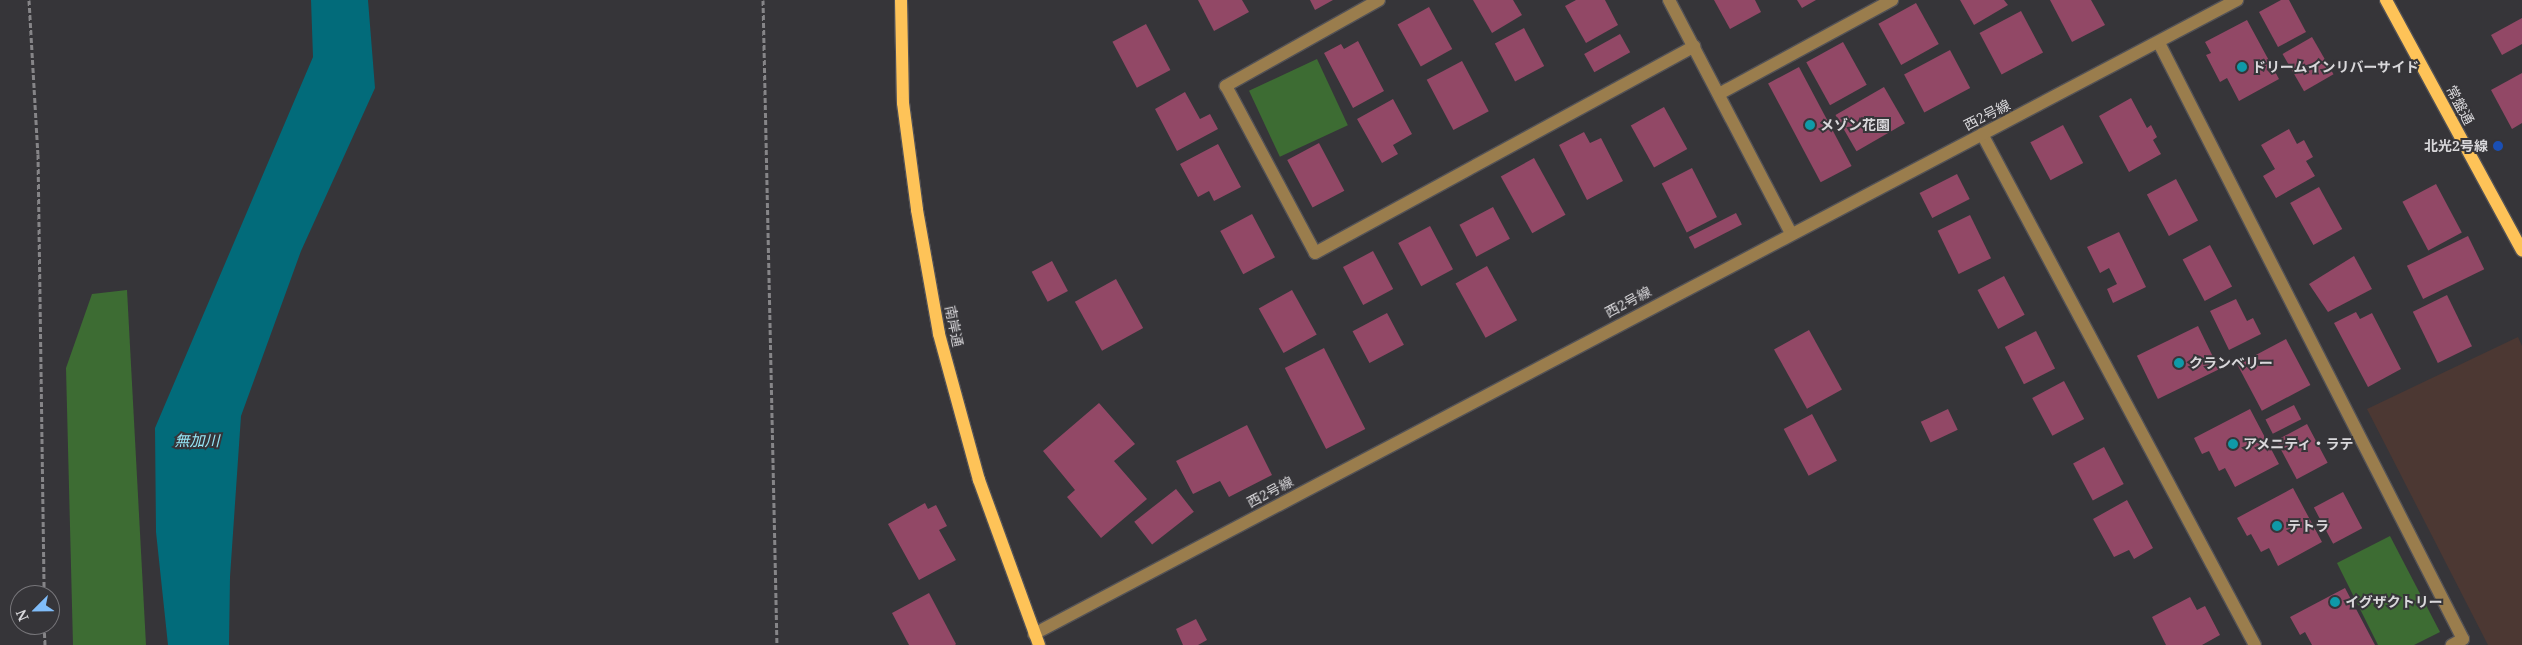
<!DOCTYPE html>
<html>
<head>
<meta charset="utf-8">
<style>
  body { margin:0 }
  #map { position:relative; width:2522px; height:645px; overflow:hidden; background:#363539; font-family:"Noto Serif","Noto Sans JP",serif }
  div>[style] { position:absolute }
  .industrial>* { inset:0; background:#4c3833 }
  .green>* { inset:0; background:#3d6c33; transform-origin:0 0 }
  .water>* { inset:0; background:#026b7a }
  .building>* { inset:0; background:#924866; transform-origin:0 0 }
  .path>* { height:3px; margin-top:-1.5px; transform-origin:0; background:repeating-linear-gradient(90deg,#868588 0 5px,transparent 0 7.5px) }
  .roads { filter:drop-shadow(1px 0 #535256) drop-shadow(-1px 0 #535256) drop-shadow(0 1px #535256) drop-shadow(0 -1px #535256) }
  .minor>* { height:12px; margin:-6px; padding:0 6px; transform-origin:6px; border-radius:6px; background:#9a7d4d }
  .major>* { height:12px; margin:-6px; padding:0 6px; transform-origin:6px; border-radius:6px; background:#fec358 }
  .dots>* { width:14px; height:14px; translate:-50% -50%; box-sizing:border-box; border:2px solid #363539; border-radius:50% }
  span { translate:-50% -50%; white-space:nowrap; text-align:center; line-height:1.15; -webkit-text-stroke:4px #363539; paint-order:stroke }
  .poi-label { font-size:14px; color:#d9d8db; font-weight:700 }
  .left { translate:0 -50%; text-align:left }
  .right { translate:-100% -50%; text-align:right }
  .street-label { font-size:14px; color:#d9d8db }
  .water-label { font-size:15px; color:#97e7f7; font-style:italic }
  .north { position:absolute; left:10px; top:585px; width:50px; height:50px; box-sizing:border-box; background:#363539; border:1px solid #77767a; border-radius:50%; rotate:247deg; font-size:14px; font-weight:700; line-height:20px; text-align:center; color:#d9d8db }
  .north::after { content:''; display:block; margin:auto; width:18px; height:22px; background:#80bdfa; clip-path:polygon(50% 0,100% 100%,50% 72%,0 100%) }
</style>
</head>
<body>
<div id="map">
  <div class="industrial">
    <div style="clip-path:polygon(2518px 337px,2522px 346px,2522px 645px,2488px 645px,2367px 409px)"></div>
  </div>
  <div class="green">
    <div style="left:1317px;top:59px;width:73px;height:75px;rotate:65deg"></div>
    <div style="clip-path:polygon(127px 290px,146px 645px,73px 645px,66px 368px,92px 294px)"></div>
    <div style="clip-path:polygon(2390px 536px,2440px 632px,2414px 645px,2378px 645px,2337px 563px)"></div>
  </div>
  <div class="water">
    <div style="clip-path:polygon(311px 0,368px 0,375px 88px,301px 251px,241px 416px,230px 577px,229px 645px,168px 645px,156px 532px,155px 428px,313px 57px)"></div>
  </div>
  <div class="building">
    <div style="clip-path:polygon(1198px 0,1242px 0,1249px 12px,1214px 31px)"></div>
    <div style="clip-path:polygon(1310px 0,1333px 0,1315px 10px)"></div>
    <div style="clip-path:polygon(1473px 0,1513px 0,1522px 15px,1492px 33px)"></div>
    <div style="clip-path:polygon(1576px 0,1605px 0,1618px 25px,1586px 43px,1565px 6px)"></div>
    <div style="clip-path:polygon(1714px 0,1755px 0,1761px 12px,1730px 29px)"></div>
    <div style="clip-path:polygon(1797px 0,1816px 0,1802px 8px)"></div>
    <div style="clip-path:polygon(1960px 0,2004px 0,2008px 5px,1974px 25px)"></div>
    <div style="clip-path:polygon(2050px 0,2091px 0,2105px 25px,2072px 42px)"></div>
    <div style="clip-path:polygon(2281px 0,2289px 0,2306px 32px,2278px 47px,2259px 12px)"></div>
    <div style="left:1916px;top:3px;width:47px;height:43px;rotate:61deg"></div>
    <div style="left:1429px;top:7px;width:48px;height:36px;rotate:61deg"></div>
    <div style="left:2021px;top:11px;width:47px;height:47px;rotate:62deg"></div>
    <div style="clip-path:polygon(2522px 18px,2522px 44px,2502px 55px,2491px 35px)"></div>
    <div style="clip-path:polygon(2247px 20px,2279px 79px,2239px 101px,2227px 78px,2220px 82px,2206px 55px,2211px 53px,2205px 42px)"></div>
    <div style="left:1146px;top:24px;width:52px;height:38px;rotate:62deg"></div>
    <div style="left:1524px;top:28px;width:43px;height:33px;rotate:62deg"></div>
    <div style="left:1620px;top:34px;width:21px;height:41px;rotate:61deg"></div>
    <div style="left:2312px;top:37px;width:43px;height:34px;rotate:60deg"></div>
    <div style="clip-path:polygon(1358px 41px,1384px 91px,1353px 108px,1324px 53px,1341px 44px,1344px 49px)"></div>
    <div style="left:1843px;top:42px;width:49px;height:42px;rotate:61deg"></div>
    <div style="left:1950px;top:50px;width:43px;height:52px;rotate:62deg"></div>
    <div style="left:1462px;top:61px;width:57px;height:40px;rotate:62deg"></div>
    <div style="left:1799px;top:67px;width:112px;height:35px;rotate:62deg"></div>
    <div style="clip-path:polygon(2522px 73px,2522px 123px,2512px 129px,2491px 90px)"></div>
    <div style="left:1884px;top:87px;width:42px;height:56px;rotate:60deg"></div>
    <div style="clip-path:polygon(1185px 92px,1200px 119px,1210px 114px,1218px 129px,1177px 151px,1155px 109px)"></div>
    <div style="clip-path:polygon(2131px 98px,2147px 128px,2151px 125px,2157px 137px,2153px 140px,2161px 154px,2129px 172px,2099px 116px)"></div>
    <div style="clip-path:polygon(1393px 99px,1412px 134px,1393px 145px,1398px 154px,1382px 163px,1357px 119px)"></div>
    <div style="left:1664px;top:107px;width:48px;height:38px;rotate:61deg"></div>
    <div style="left:2063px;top:125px;width:43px;height:37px;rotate:62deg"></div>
    <div style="clip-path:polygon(2289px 129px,2297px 144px,2304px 140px,2313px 157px,2306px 161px,2315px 176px,2276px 198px,2263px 176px,2275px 169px,2261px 145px)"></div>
    <div style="clip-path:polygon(1584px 132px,1590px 143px,1601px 138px,1623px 181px,1587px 200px,1559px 145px)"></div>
    <div style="left:1319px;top:143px;width:54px;height:36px;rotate:62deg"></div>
    <div style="clip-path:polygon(1218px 144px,1241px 187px,1214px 201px,1209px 191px,1198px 197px,1180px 164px)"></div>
    <div style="left:1534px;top:158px;width:65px;height:38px;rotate:61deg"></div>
    <div style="left:1692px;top:168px;width:55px;height:34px;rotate:63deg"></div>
    <div style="left:1957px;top:174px;width:28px;height:42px;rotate:63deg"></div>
    <div style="left:2176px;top:179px;width:47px;height:33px;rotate:62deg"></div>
    <div style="left:2436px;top:184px;width:55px;height:38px;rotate:62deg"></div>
    <div style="left:2319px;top:187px;width:48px;height:33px;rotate:61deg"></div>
    <div style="left:1493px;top:207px;width:36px;height:38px;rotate:62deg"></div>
    <div style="left:1736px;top:213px;width:13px;height:53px;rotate:63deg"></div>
    <div style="left:1252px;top:214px;width:49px;height:36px;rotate:62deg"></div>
    <div style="left:1970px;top:215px;width:48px;height:36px;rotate:64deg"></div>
    <div style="left:1430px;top:226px;width:49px;height:36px;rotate:62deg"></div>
    <div style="clip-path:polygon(2119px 232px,2146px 287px,2113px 303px,2107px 289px,2117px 284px,2109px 268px,2100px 273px,2087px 247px)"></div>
    <div style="left:2468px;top:236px;width:37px;height:68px;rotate:64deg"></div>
    <div style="left:2210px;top:245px;width:47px;height:31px;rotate:62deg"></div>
    <div style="left:1373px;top:251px;width:43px;height:34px;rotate:62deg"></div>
    <div style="clip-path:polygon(2354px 256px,2372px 289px,2328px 312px,2309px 284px)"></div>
    <div style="left:1052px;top:261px;width:34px;height:23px;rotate:62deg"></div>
    <div style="left:1487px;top:266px;width:62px;height:36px;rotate:61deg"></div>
    <div style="left:2004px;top:276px;width:44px;height:30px;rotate:62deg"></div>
    <div style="left:1116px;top:279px;width:56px;height:47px;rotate:61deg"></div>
    <div style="left:1292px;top:290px;width:51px;height:38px;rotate:61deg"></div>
    <div style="left:2447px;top:295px;width:57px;height:38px;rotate:64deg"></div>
    <div style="clip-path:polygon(2236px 299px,2247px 321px,2253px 318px,2261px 334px,2229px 350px,2210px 311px)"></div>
    <div style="clip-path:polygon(2356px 312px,2360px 319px,2372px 313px,2401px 369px,2368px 387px,2334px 323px)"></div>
    <div style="left:1387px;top:313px;width:36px;height:39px;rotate:62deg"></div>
    <div style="left:2198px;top:326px;width:48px;height:68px;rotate:64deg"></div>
    <div style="left:1809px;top:330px;width:68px;height:40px;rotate:61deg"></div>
    <div style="left:2036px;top:331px;width:42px;height:35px;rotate:63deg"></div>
    <div style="left:2286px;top:339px;width:52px;height:55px;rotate:62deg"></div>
    <div style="left:1324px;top:348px;width:91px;height:44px;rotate:63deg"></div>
    <div style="left:2064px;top:381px;width:43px;height:36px;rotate:62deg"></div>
    <div style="clip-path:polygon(1099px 403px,1135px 444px,1114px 461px,1147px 499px,1101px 538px,1067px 497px,1075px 490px,1043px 451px)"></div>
    <div style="left:2294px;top:405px;width:16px;height:32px;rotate:63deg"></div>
    <div style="left:1948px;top:409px;width:23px;height:30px;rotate:65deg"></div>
    <div style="clip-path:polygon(2250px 409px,2279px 464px,2235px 487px,2225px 468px,2219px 471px,2209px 451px,2202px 454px,2194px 438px)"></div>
    <div style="left:1812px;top:414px;width:53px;height:32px;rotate:62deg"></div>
    <div style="left:2307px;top:424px;width:44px;height:35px;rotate:62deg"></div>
    <div style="clip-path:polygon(1247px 425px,1272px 475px,1229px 497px,1220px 481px,1193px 494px,1176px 461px)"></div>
    <div style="left:2104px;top:447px;width:42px;height:35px;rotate:62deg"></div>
    <div style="clip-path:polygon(2293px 488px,2322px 542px,2278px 566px,2269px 548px,2261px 552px,2251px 534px,2247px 536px,2237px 518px)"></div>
    <div style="left:1176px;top:489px;width:29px;height:53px;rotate:52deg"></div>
    <div style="left:2343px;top:492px;width:41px;height:33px;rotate:62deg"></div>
    <div style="clip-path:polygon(2127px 500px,2153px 548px,2134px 559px,2129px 550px,2114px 557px,2093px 519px)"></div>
    <div style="clip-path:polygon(925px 503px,928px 509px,936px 505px,947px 526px,939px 530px,956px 560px,919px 580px,888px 524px)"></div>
    <div style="clip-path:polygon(2345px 588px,2375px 645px,2312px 645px,2305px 632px,2300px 635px,2290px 617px)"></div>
    <div style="clip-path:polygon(929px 593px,956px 644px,955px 645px,909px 645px,892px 613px)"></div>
    <div style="clip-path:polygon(2190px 597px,2197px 610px,2205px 606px,2220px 635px,2202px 645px,2166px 645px,2152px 617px)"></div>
    <div style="clip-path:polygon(1196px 619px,1207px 640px,1198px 645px,1183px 645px,1176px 629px)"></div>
  </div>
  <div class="path">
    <div style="left:29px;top:0;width:154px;rotate:86.7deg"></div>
    <div style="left:38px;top:154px;width:441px;rotate:89.2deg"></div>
    <div style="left:763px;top:0;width:645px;rotate:88.76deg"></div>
    <div style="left:44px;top:625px;width:20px;rotate:87deg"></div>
  </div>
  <div class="roads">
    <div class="minor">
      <div style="left:1379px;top:0;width:176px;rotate:150.7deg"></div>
      <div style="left:1226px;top:86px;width:189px;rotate:61.9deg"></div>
      <div style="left:1315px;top:253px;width:432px;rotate:-28.6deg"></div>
      <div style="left:1669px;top:0;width:263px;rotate:62.4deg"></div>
      <div style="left:2159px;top:43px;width:669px;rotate:62.98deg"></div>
      <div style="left:2463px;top:639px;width:13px;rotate:151deg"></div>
      <div style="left:1719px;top:94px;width:197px;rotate:-28.5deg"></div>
      <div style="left:1982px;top:134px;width:579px;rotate:61.89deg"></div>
      <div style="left:1034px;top:634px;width:1360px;rotate:-27.79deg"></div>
    </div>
    <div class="major">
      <div style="left:901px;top:0;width:103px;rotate:88.9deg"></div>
      <div style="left:903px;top:103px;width:108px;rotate:82.5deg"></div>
      <div style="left:917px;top:210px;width:126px;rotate:79.9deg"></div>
      <div style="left:939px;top:334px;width:151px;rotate:74.7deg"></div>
      <div style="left:979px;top:480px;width:176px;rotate:70deg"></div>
      <div style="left:2386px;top:0;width:285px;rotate:61.5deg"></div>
    </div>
  </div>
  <div class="dots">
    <div style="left:2242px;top:67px;background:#0f9aa8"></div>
    <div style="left:1810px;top:125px;background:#0f9aa8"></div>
    <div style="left:2498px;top:146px;background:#1a4fb4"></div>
    <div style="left:2179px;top:363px;background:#0f9aa8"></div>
    <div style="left:2233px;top:444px;background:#0f9aa8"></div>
    <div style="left:2277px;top:526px;background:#0f9aa8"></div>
    <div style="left:2335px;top:602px;background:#0f9aa8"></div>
  </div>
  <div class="poi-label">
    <span class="left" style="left:2252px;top:67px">ドリームインリバーサイド</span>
    <span class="left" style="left:1820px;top:125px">メゾン花園</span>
    <span class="right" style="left:2488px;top:146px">北光2号線</span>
    <span class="left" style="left:2189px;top:363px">クランベリー</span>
    <span class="left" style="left:2243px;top:444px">アメニティ・ラテ</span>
    <span class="left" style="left:2287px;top:526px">テトラ</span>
    <span class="left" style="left:2345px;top:602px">イグザクトリー</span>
  </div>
  <div class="street-label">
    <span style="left:2460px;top:105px;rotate:62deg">常盤通</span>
    <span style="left:1987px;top:115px;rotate:-27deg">西2号線</span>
    <span style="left:1628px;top:302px;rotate:-28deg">西2号線</span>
    <span style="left:954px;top:326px;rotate:78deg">南岸通</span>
    <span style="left:1270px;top:492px;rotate:-28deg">西2号線</span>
  </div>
  <div class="water-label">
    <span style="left:197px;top:441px">無加川</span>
  </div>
  <div class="north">N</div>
</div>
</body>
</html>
